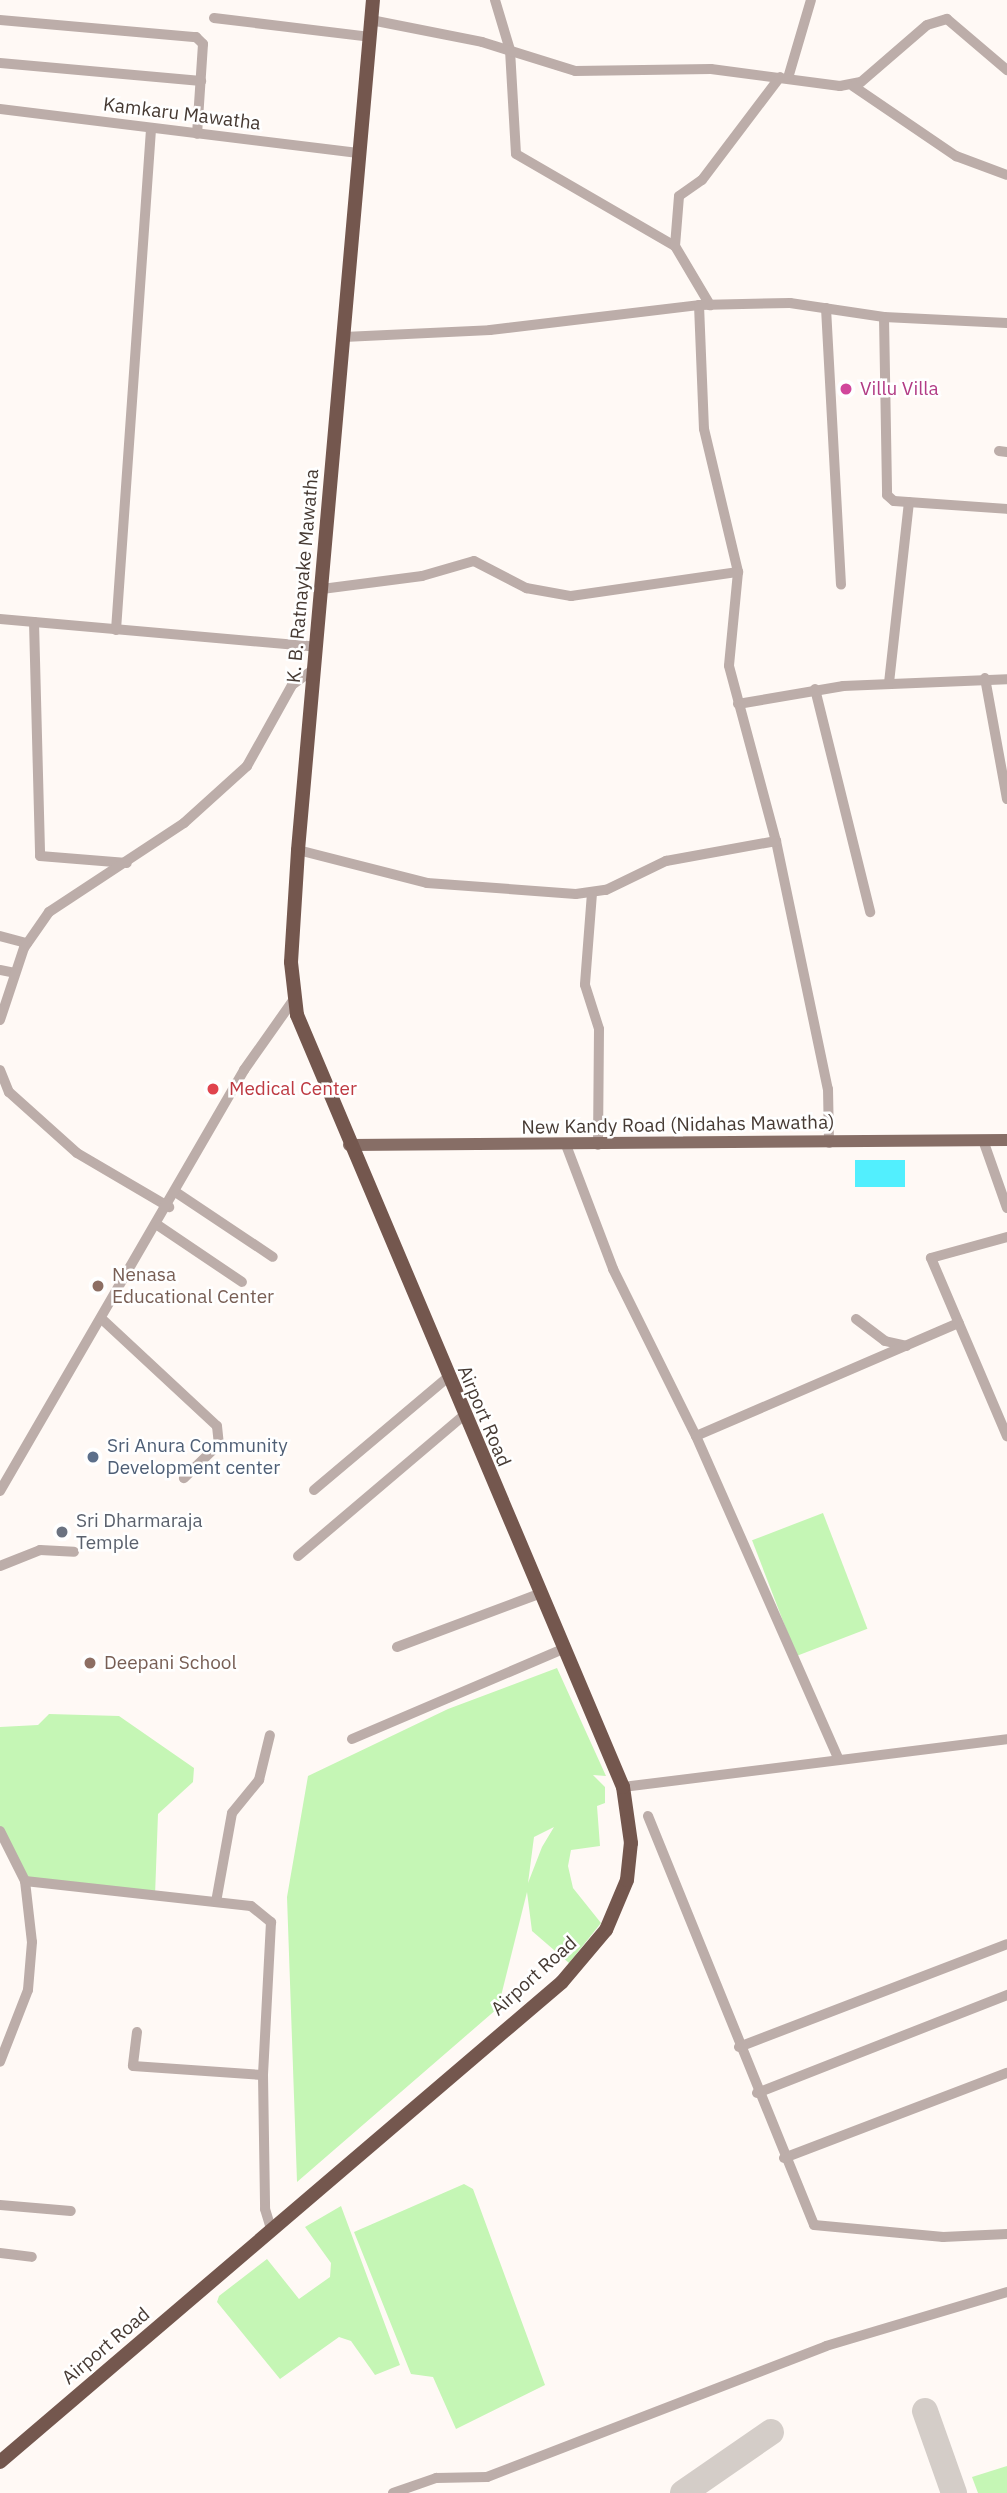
<!DOCTYPE html>
<html>
<head>
<meta charset="utf-8">
<style>
  body { margin:0 }
  #map { position:relative; width:1007px; height:2493px; overflow:hidden; background:#fff9f5; font-family:"IBM Plex Sans",sans-serif }
  div>[style] { position:absolute }
  .green>* { inset:0; background:#c5f6b5; transform-origin:0 0 }
  .water>* { inset:0; background:#52effe; transform-origin:0 0 }
  .taxiway>* { height:26px; margin:-13px; padding:0 13px; transform-origin:13px; border-radius:13px; background:#d4cdc8 }
  .minor>* { height:10px; margin:-5px; padding:0 5px; transform-origin:5px; border-radius:5px; background:#bcada9 }
  .major>* { height:12px; margin:-6px; padding:0 6px; transform-origin:6px; border-radius:6px; background:#876e66 }
  .highway>* { height:14px; margin:-7px; padding:0 7px; transform-origin:7px; border-radius:7px; background:#74574e }
  .dots>* { width:19px; height:19px; translate:-50% -50%; box-sizing:border-box; border:4px solid #fff; border-radius:50% }
  span { translate:-50% -50%; white-space:nowrap; text-align:center; line-height:1.15; -webkit-text-stroke:5px #fff; paint-order:stroke }
  .street-label { font-size:19px; color:#463a33 }
  .hotel-label { font-size:19px; color:#b23c85 }
  .left { translate:0 -50%; text-align:left }
  .health-label { font-size:19px; color:#be3a42 }
  .education-label { font-size:19px; color:#785e54 }
  .service-label { font-size:19px; color:#4e5e75 }
  .worship-label { font-size:19px; color:#5b616d }
</style>
</head>
<body>
<div id="map">
  <div class="green">
    <div style="left:823px;top:1513px;width:124px;height:76px;rotate:69deg"></div>
    <div style="clip-path:polygon(evenodd,557px 1668px,606px 1776px,593px 1775px,605px 1787px,605px 1803px,597px 1806px,600px 1846px,571px 1850px,568px 1866px,573px 1888px,601px 1923px,569px 1963px,532px 1931px,527px 1892px,498px 2008px,297px 2182px,287px 1897px,308px 1776px,448px 1709px,557px 1668px,554px 1827px,542px 1847px,528px 1883px,534px 1837px,554px 1827px)"></div>
    <div style="clip-path:polygon(49px 1714px,119px 1716px,194px 1768px,193px 1782px,158px 1814px,155px 1896px,25px 1881px,0 1831px,0 1727px,38px 1725px)"></div>
    <div style="clip-path:polygon(464px 2184px,473px 2189px,545px 2385px,456px 2429px,433px 2377px,411px 2374px,354px 2232px)"></div>
    <div style="clip-path:polygon(341px 2206px,400px 2365px,375px 2375px,351px 2341px,339px 2337px,280px 2379px,217px 2302px,219px 2296px,267px 2259px,299px 2299px,330px 2277px,331px 2263px,305px 2227px)"></div>
    <div style="clip-path:polygon(1007px 2466px,1007px 2493px,978px 2493px,972px 2477px)"></div>
  </div>
  <div class="water">
    <div style="left:905px;top:1160px;width:27px;height:50px;rotate:90deg"></div>
  </div>
  <div class="taxiway">
    <div style="left:925px;top:2411px;width:87px;rotate:70.5deg"></div>
    <div style="left:683px;top:2493px;width:107px;rotate:-34.7deg"></div>
  </div>
  <div class="minor">
    <div style="left:495px;top:0;width:52px;rotate:73.3deg"></div>
    <div style="left:510px;top:50px;width:104px;rotate:86.7deg"></div>
    <div style="left:516px;top:154px;width:184px;rotate:30.1deg"></div>
    <div style="left:675px;top:246px;width:69px;rotate:59.3deg"></div>
    <div style="left:214px;top:18px;width:157px;rotate:6.9deg"></div>
    <div style="left:0;top:20px;width:197px;rotate:5deg"></div>
    <div style="left:196px;top:37px;width:10px;rotate:45deg"></div>
    <div style="left:203px;top:44px;width:90px;rotate:93.8deg"></div>
    <div style="left:371px;top:20px;width:113px;rotate:11.2deg"></div>
    <div style="left:482px;top:42px;width:97px;rotate:17.3deg"></div>
    <div style="left:575px;top:71px;width:136px;rotate:-0.8deg"></div>
    <div style="left:711px;top:69px;width:130px;rotate:7.5deg"></div>
    <div style="left:840px;top:86px;width:21px;rotate:-11deg"></div>
    <div style="left:861px;top:82px;width:87px;rotate:-40.8deg"></div>
    <div style="left:927px;top:25px;width:21px;rotate:-17deg"></div>
    <div style="left:947px;top:19px;width:79px;rotate:40.4deg"></div>
    <div style="left:0;top:63px;width:202px;rotate:5.1deg"></div>
    <div style="left:788px;top:78px;width:81px;rotate:-73.6deg"></div>
    <div style="left:853px;top:86px;width:125px;rotate:34.2deg"></div>
    <div style="left:956px;top:156px;width:54px;rotate:20.4deg"></div>
    <div style="left:0;top:109px;width:363px;rotate:7deg"></div>
    <div style="left:675px;top:246px;width:50px;rotate:-85.4deg"></div>
    <div style="left:679px;top:196px;width:28px;rotate:-35deg"></div>
    <div style="left:702px;top:180px;width:129px;rotate:-52.9deg"></div>
    <div style="left:699px;top:305px;width:124px;rotate:87.7deg"></div>
    <div style="left:704px;top:429px;width:147px;rotate:76.6deg"></div>
    <div style="left:738px;top:572px;width:94px;rotate:95.5deg"></div>
    <div style="left:729px;top:666px;width:181px;rotate:75deg"></div>
    <div style="left:776px;top:841px;width:253px;rotate:78.2deg"></div>
    <div style="left:828px;top:1089px;width:54px;rotate:88.9deg"></div>
    <div style="left:826px;top:308px;width:277px;rotate:86.9deg"></div>
    <div style="left:884px;top:317px;width:178px;rotate:89deg"></div>
    <div style="left:887px;top:495px;width:9px;rotate:41deg"></div>
    <div style="left:894px;top:501px;width:113px;rotate:4deg"></div>
    <div style="left:344px;top:337px;width:146px;rotate:-2.7deg"></div>
    <div style="left:490px;top:330px;width:210px;rotate:-6.8deg"></div>
    <div style="left:699px;top:305px;width:91px;rotate:-1.3deg"></div>
    <div style="left:790px;top:303px;width:95px;rotate:8.5deg"></div>
    <div style="left:884px;top:317px;width:123px;rotate:2.8deg"></div>
    <div style="left:999px;top:451px;width:8px;rotate:7deg"></div>
    <div style="left:322px;top:589px;width:101px;rotate:-7.4deg"></div>
    <div style="left:422px;top:576px;width:54px;rotate:-16.1deg"></div>
    <div style="left:474px;top:561px;width:59px;rotate:27.4deg"></div>
    <div style="left:526px;top:588px;width:46px;rotate:10.1deg"></div>
    <div style="left:571px;top:596px;width:169px;rotate:-8.2deg"></div>
    <div style="left:0;top:619px;width:318px;rotate:5deg"></div>
    <div style="left:34px;top:622px;width:234px;rotate:88.5deg"></div>
    <div style="left:40px;top:856px;width:87px;rotate:4.6deg"></div>
    <div style="left:116px;top:630px;width:502px;rotate:-86deg"></div>
    <div style="left:985px;top:678px;width:123px;rotate:79.7deg"></div>
    <div style="left:889px;top:683px;width:182px;rotate:-83.7deg"></div>
    <div style="left:815px;top:689px;width:230px;rotate:76.1deg"></div>
    <div style="left:738px;top:704px;width:107px;rotate:-9.7deg"></div>
    <div style="left:843px;top:686px;width:164px;rotate:-2.4deg"></div>
    <div style="left:298px;top:850px;width:133px;rotate:14.3deg"></div>
    <div style="left:427px;top:883px;width:149px;rotate:4.2deg"></div>
    <div style="left:576px;top:894px;width:30px;rotate:-8deg"></div>
    <div style="left:606px;top:890px;width:67px;rotate:-25.8deg"></div>
    <div style="left:666px;top:861px;width:112px;rotate:-10.3deg"></div>
    <div style="left:592px;top:893px;width:92px;rotate:94.4deg"></div>
    <div style="left:585px;top:985px;width:46px;rotate:72.3deg"></div>
    <div style="left:599px;top:1029px;width:116px;rotate:90.5deg"></div>
    <div style="left:0;top:936px;width:28px;rotate:15deg"></div>
    <div style="left:0;top:970px;width:15px;rotate:11deg"></div>
    <div style="left:0;top:1020px;width:76px;rotate:-71.6deg"></div>
    <div style="left:24px;top:948px;width:44px;rotate:-55.2deg"></div>
    <div style="left:49px;top:912px;width:162px;rotate:-33.4deg"></div>
    <div style="left:184px;top:823px;width:85px;rotate:-42.1deg"></div>
    <div style="left:247px;top:766px;width:93px;rotate:-60.9deg"></div>
    <div style="left:292px;top:685px;width:29px;rotate:-36deg"></div>
    <div style="left:0;top:1070px;width:24px;rotate:68deg"></div>
    <div style="left:9px;top:1092px;width:91px;rotate:41.9deg"></div>
    <div style="left:77px;top:1153px;width:107px;rotate:30.4deg"></div>
    <div style="left:983px;top:1140px;width:72px;rotate:70.6deg"></div>
    <div style="left:566px;top:1145px;width:133px;rotate:69.2deg"></div>
    <div style="left:613px;top:1269px;width:186px;rotate:63.6deg"></div>
    <div style="left:696px;top:1436px;width:352px;rotate:66.2deg"></div>
    <div style="left:177px;top:1193px;width:115px;rotate:33.7deg"></div>
    <div style="left:159px;top:1226px;width:100px;rotate:34deg"></div>
    <div style="left:1007px;top:1237px;width:79px;rotate:164.6deg"></div>
    <div style="left:931px;top:1258px;width:194px;rotate:66.9deg"></div>
    <div style="left:856px;top:1319px;width:36px;rotate:37deg"></div>
    <div style="left:885px;top:1341px;width:22px;rotate:13deg"></div>
    <div style="left:104px;top:1321px;width:154px;rotate:42.9deg"></div>
    <div style="left:217px;top:1426px;width:18px;rotate:84deg"></div>
    <div style="left:219px;top:1444px;width:49px;rotate:135.8deg"></div>
    <div style="left:696px;top:1436px;width:286px;rotate:-23.3deg"></div>
    <div style="left:314px;top:1490px;width:174px;rotate:-40.1deg"></div>
    <div style="left:0;top:1491px;width:487px;rotate:-59.9deg"></div>
    <div style="left:244px;top:1070px;width:87px;rotate:-54.8deg"></div>
    <div style="left:298px;top:1556px;width:216px;rotate:-40.3deg"></div>
    <div style="left:0;top:1566px;width:43px;rotate:-21.8deg"></div>
    <div style="left:40px;top:1550px;width:34px;rotate:3deg"></div>
    <div style="left:397px;top:1647px;width:152px;rotate:-20.5deg"></div>
    <div style="left:352px;top:1739px;width:229px;rotate:-23.1deg"></div>
    <div style="left:623px;top:1787px;width:387px;rotate:-7.1deg"></div>
    <div style="left:648px;top:1816px;width:441px;rotate:67.9deg"></div>
    <div style="left:814px;top:2225px;width:130px;rotate:5.3deg"></div>
    <div style="left:943px;top:2237px;width:64px;rotate:-2.7deg"></div>
    <div style="left:0;top:1831px;width:56px;rotate:63.4deg"></div>
    <div style="left:25px;top:1881px;width:61px;rotate:83.5deg"></div>
    <div style="left:32px;top:1942px;width:48px;rotate:94.8deg"></div>
    <div style="left:28px;top:1990px;width:77px;rotate:111.3deg"></div>
    <div style="left:25px;top:1881px;width:227px;rotate:6.3deg"></div>
    <div style="left:251px;top:1906px;width:26px;rotate:39deg"></div>
    <div style="left:271px;top:1922px;width:153px;rotate:93deg"></div>
    <div style="left:263px;top:2075px;width:134px;rotate:89.1deg"></div>
    <div style="left:265px;top:2209px;width:21px;rotate:73deg"></div>
    <div style="left:216px;top:1902px;width:90px;rotate:-79.8deg"></div>
    <div style="left:232px;top:1813px;width:43px;rotate:-50.7deg"></div>
    <div style="left:259px;top:1780px;width:46px;rotate:-76.3deg"></div>
    <div style="left:137px;top:2032px;width:34px;rotate:97deg"></div>
    <div style="left:133px;top:2066px;width:130px;rotate:4deg"></div>
    <div style="left:739px;top:2047px;width:287px;rotate:-21deg"></div>
    <div style="left:757px;top:2093px;width:269px;rotate:-21.4deg"></div>
    <div style="left:784px;top:2158px;width:239px;rotate:-20.9deg"></div>
    <div style="left:0;top:2205px;width:71px;rotate:4.8deg"></div>
    <div style="left:0;top:2253px;width:32px;rotate:7deg"></div>
    <div style="left:393px;top:2493px;width:46px;rotate:-19.2deg"></div>
    <div style="left:436px;top:2478px;width:51px;rotate:-1.1deg"></div>
    <div style="left:487px;top:2477px;width:363px;rotate:-21.1deg"></div>
    <div style="left:826px;top:2346px;width:189px;rotate:-16.6deg"></div>
  </div>
  <div class="major">
    <div style="left:349px;top:1145px;width:658px;rotate:-0.44deg"></div>
  </div>
  <div class="highway">
    <div style="left:0;top:2462px;width:739px;rotate:-40.5deg"></div>
    <div style="left:562px;top:1982px;width:68px;rotate:-49.8deg"></div>
    <div style="left:606px;top:1930px;width:54px;rotate:-67.2deg"></div>
    <div style="left:627px;top:1880px;width:37px;rotate:-84deg"></div>
    <div style="left:631px;top:1843px;width:57px;rotate:-98.1deg"></div>
    <div style="left:623px;top:1787px;width:838px;rotate:-112.89deg"></div>
    <div style="left:297px;top:1015px;width:53px;rotate:-96.5deg"></div>
    <div style="left:291px;top:962px;width:112px;rotate:-86.4deg"></div>
    <div style="left:298px;top:850px;width:853px;rotate:-84.96deg"></div>
  </div>
  <div class="dots">
    <div style="left:846px;top:389px;background:#d1479c"></div>
    <div style="left:213px;top:1089px;background:#e0444e"></div>
    <div style="left:98px;top:1286px;background:#8d6e63"></div>
    <div style="left:93px;top:1457px;background:#5c6f8a"></div>
    <div style="left:62px;top:1532px;background:#6b7280"></div>
    <div style="left:90px;top:1663px;background:#8d6e63"></div>
  </div>
  <div class="street-label">
    <span style="left:182px;top:114px;rotate:7deg">Kamkaru Mawatha</span>
    <span style="left:303px;top:576px;rotate:-85deg">K. B. Ratnayake Mawatha</span>
    <span style="left:678px;top:1125px;rotate:-1deg">New Kandy Road (Nidahas Mawatha)</span>
    <span style="left:484px;top:1416px;rotate:67deg">Airport Road</span>
    <span style="left:534px;top:1976px;rotate:-42deg">Airport Road</span>
    <span style="left:106px;top:2346px;rotate:-40deg">Airport Road</span>
  </div>
  <div class="hotel-label">
    <span class="left" style="left:860px;top:389px">Villu Villa</span>
  </div>
  <div class="health-label">
    <span class="left" style="left:229px;top:1089px">Medical Center</span>
  </div>
  <div class="education-label">
    <span class="left" style="left:112px;top:1286px">Nenasa<br>Educational Center</span>
    <span class="left" style="left:104px;top:1663px">Deepani School</span>
  </div>
  <div class="service-label">
    <span class="left" style="left:107px;top:1457px">Sri Anura Community<br>Development center</span>
  </div>
  <div class="worship-label">
    <span class="left" style="left:76px;top:1532px">Sri Dharmaraja<br>Temple</span>
  </div>
</div>
</body>
</html>
